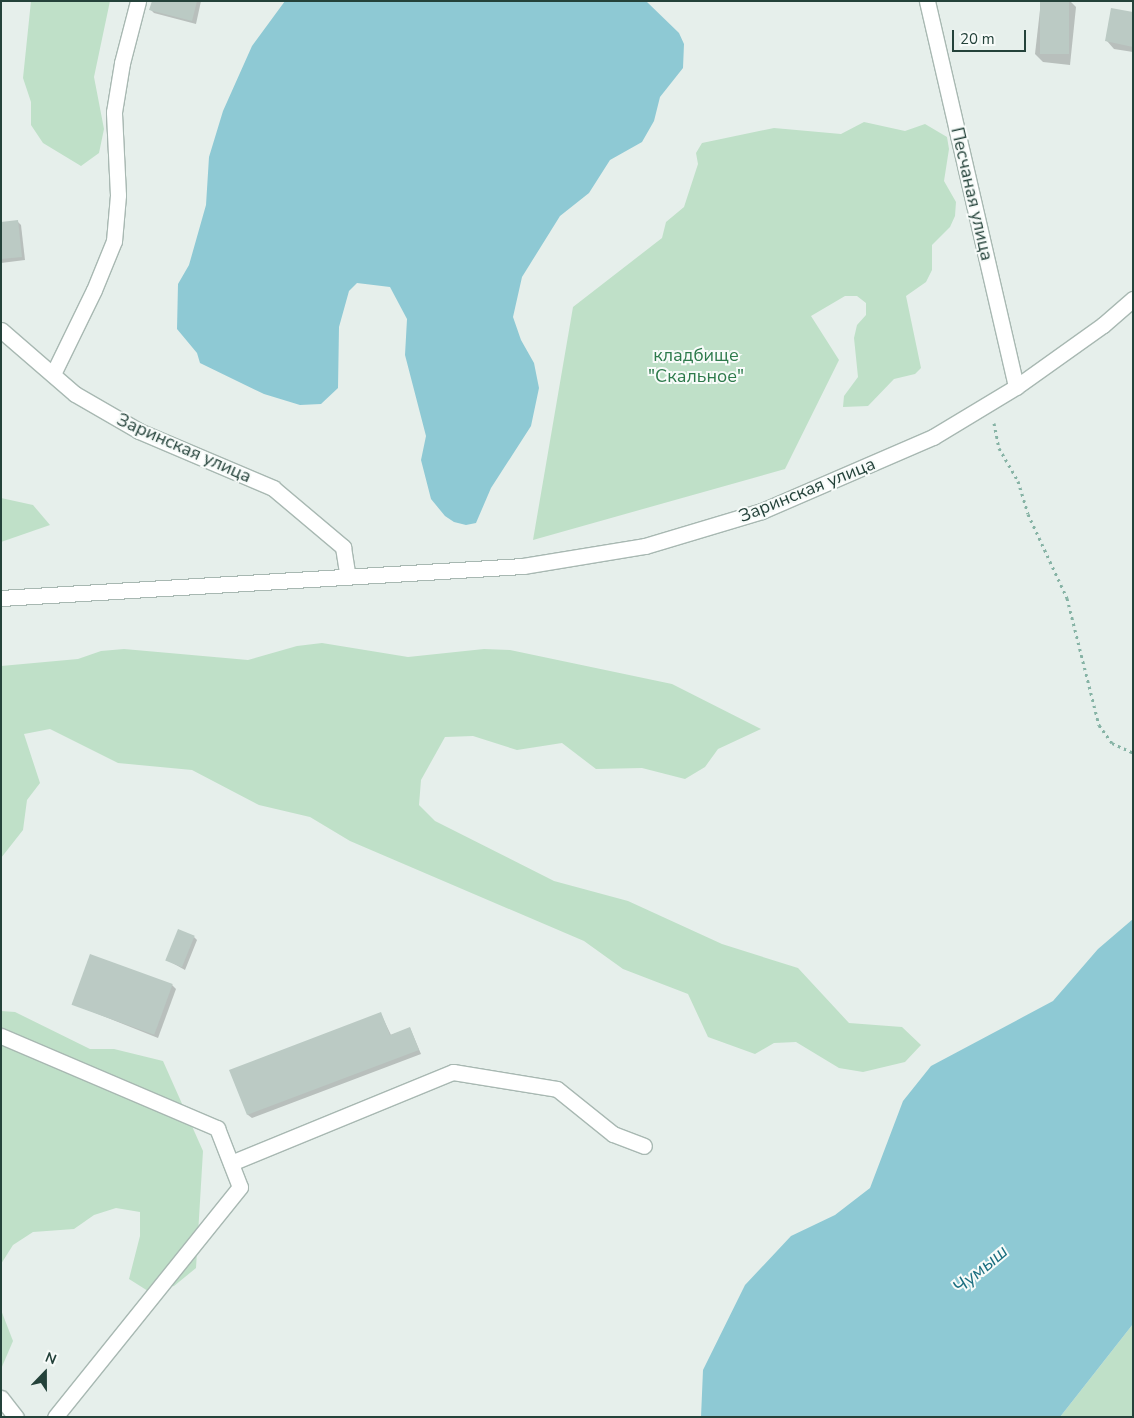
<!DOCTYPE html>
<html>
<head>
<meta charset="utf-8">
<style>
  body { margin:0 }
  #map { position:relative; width:1134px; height:1418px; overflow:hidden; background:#e6efeb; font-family:"Nunito Sans",sans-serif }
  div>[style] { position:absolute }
  .green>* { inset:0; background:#bfe0c8 }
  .water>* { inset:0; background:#8ec9d4 }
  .shadow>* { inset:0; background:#0003 }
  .building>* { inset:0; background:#bbcac4; transform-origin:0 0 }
  .path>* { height:3px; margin-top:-1.5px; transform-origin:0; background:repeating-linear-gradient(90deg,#86b3a5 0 2.5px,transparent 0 6.5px) }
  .roads { filter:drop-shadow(1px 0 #a8b8b2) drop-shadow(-1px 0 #a8b8b2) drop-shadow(0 1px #a8b8b2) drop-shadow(0 -1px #a8b8b2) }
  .service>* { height:15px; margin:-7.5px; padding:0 7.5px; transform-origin:7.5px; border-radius:7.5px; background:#fff }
  .minor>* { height:15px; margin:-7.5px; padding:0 7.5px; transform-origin:7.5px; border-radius:7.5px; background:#fff }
  .tertiary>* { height:15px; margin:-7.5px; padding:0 7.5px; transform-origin:7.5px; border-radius:7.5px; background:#fff }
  span { translate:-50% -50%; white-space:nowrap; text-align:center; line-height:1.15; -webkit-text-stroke:4px #f7fbf9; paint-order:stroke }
  .street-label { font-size:18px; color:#24423a }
  .park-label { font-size:18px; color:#2d7a4b }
  .water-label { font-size:19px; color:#1c6f80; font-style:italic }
  .frame { position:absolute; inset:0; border:2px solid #24423a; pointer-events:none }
  .north { position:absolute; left:20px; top:1348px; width:50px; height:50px; -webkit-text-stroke:4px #f7fbf9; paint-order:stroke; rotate:22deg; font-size:14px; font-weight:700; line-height:20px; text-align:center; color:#24423a }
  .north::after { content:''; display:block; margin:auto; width:18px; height:22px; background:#24423a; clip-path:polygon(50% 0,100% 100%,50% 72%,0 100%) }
  .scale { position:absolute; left:952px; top:30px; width:74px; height:22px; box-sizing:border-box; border:2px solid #24423a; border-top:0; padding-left:6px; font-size:15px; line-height:18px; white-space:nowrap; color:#24423a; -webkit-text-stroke:4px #f7fbf9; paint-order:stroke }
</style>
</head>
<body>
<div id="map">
  <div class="green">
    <div style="clip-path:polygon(31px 1px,110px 1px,94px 77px,104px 129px,99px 153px,81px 166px,43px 143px,31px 125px,31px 102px,23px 78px)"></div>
    <div style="clip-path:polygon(864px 122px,905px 131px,925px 124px,947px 137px,949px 149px,944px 181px,956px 202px,955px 216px,950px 227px,932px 245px,932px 270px,926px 282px,906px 296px,921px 368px,915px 374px,894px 379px,868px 406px,843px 407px,844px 396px,858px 377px,854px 338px,857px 325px,866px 315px,866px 303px,857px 296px,845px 296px,811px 316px,839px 360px,785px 469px,533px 540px,573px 307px,662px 238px,666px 222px,684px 207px,698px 164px,696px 153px,702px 143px,774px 128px,841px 134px)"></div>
    <div style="clip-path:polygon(1px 498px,33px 505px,50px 525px,1px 542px)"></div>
    <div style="clip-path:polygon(322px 643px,408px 657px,484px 649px,510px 650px,672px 684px,761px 729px,718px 749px,705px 767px,685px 779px,642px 768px,596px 769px,562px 743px,517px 750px,473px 736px,445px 737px,421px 780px,419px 805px,435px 821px,554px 881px,628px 901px,722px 944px,798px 968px,849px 1023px,902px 1027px,921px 1045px,905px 1062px,863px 1072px,839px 1068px,796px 1042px,774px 1043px,755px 1054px,708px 1037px,688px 994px,623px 969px,584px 941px,350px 841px,310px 817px,259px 805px,192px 770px,118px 763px,50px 729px,24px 734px,40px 783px,27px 800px,23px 830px,1px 858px,1px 666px,78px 659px,101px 651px,124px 649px,248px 660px,297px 646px)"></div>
    <div style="clip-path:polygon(1px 1011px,15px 1012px,90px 1049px,114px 1049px,163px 1061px,203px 1151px,196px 1268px,174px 1286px,148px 1291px,129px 1279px,140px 1236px,140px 1212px,116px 1208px,94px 1215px,74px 1229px,33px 1232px,13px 1245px,1px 1264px)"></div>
    <div style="clip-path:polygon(1px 1310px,13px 1341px,1px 1369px)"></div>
    <div style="clip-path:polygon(1133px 1324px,1133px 1417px,1060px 1417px)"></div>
  </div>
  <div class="water">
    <div style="clip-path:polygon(285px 1px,646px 1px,679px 33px,684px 44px,683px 68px,660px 97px,654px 121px,642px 142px,610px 160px,589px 193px,560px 216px,522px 277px,513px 317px,521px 340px,534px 363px,539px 388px,531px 426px,491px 488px,476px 523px,466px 525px,454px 522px,445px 516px,431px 499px,421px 460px,426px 436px,405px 355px,407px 319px,390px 287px,357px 283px,349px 291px,339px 327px,338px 388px,321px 404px,300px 405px,264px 394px,200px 363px,197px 353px,177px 329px,178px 284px,189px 265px,206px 205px,209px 157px,223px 111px,252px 46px)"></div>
    <div style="clip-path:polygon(1133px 919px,1133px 1324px,1060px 1417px,701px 1417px,703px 1370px,745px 1285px,791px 1236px,835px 1215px,870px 1188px,903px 1101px,931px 1066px,1053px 1001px,1098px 949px)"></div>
  </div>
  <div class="shadow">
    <div style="clip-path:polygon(153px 1px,201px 1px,196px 24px,154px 13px,151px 10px)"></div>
    <div style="clip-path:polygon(1041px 1px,1070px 1px,1076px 7px,1070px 65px,1043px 62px,1035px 54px)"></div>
    <div style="clip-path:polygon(1133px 14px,1133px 52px,1114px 49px,1107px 41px)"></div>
    <div style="clip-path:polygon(17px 221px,21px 225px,25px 260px,1px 263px,1px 223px)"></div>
    <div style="clip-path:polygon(194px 937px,197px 940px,185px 970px,167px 960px)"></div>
    <div style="clip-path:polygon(172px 985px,176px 989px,158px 1038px,73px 1004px)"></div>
    <div style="clip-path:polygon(381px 1014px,391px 1035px,410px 1028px,421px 1054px,252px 1118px,248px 1115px,231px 1071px)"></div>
  </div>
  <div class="building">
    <div style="clip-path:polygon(152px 1px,197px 1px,192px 21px,149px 10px)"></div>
    <div style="left:1040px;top:1px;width:29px;height:53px"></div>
    <div style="clip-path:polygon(1111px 8px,1133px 12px,1133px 47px,1105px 41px)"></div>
    <div style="clip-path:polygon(18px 220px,22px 257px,1px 259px,1px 222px)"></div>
    <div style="left:178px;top:929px;width:18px;height:34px;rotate:22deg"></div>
    <div style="left:90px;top:954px;width:88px;height:54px;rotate:20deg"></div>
    <div style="clip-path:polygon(381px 1012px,390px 1035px,410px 1027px,419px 1050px,247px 1115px,229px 1070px)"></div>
  </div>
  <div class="path">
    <div style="left:994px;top:423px;width:25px;rotate:79deg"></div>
    <div style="left:999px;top:448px;width:38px;rotate:60deg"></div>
    <div style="left:1018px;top:481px;width:34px;rotate:73deg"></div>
    <div style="left:1028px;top:514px;width:93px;rotate:65.1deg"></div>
    <div style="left:1067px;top:598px;width:131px;rotate:75.9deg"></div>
    <div style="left:1099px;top:725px;width:22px;rotate:54deg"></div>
    <div style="left:1112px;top:743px;width:23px;rotate:25deg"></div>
  </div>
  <div class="roads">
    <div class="service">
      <div style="left:1px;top:1036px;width:235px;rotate:23.1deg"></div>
      <div style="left:217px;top:1128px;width:63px;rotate:68.7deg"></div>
      <div style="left:240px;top:1187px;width:295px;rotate:128.8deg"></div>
      <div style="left:231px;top:1163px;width:240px;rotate:-22.3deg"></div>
      <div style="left:453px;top:1072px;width:105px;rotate:9.3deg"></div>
      <div style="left:557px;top:1089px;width:72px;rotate:38.8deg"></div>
      <div style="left:613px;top:1134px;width:33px;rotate:21deg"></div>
    </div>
    <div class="minor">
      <div style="left:927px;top:1px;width:396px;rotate:77deg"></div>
      <div style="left:1px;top:330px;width:98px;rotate:40.9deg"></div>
      <div style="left:75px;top:394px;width:74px;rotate:30deg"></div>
      <div style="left:139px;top:431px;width:146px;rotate:23deg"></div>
      <div style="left:273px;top:488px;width:92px;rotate:40.1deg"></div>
      <div style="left:343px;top:547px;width:30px;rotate:81deg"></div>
      <div style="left:53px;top:374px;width:93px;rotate:-64deg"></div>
      <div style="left:94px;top:290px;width:53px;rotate:-67.8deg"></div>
      <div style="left:114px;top:241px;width:46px;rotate:-85deg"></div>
      <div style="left:118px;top:195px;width:83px;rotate:-92.8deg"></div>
      <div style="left:114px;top:112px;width:50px;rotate:-80.7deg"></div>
      <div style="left:122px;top:63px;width:64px;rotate:-75.5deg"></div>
      <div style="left:1px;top:1398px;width:24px;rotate:52deg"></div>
    </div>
    <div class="tertiary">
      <div style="left:1px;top:598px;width:523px;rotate:-3.51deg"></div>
      <div style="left:523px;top:566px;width:124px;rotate:-9.3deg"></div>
      <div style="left:645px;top:546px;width:122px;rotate:-16.7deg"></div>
      <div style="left:762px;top:511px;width:186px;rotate:-23.4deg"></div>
      <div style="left:933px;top:437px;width:97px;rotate:-31.1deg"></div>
      <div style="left:1016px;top:387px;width:107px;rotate:-35.5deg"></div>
      <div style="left:1103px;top:325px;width:40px;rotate:-41deg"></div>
    </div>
  </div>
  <div class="street-label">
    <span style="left:972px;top:194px;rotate:77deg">Песчаная улица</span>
    <span style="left:184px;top:448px;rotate:24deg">Заринская улица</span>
    <span style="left:807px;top:490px;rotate:-22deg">Заринская улица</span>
  </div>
  <div class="park-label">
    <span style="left:696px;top:366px">кладбище<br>"Скальное"</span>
  </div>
  <div class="water-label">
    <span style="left:981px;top:1270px;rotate:-40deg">Чумыш</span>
  </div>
  <div class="frame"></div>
  <div class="north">N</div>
  <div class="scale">20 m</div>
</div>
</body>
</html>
